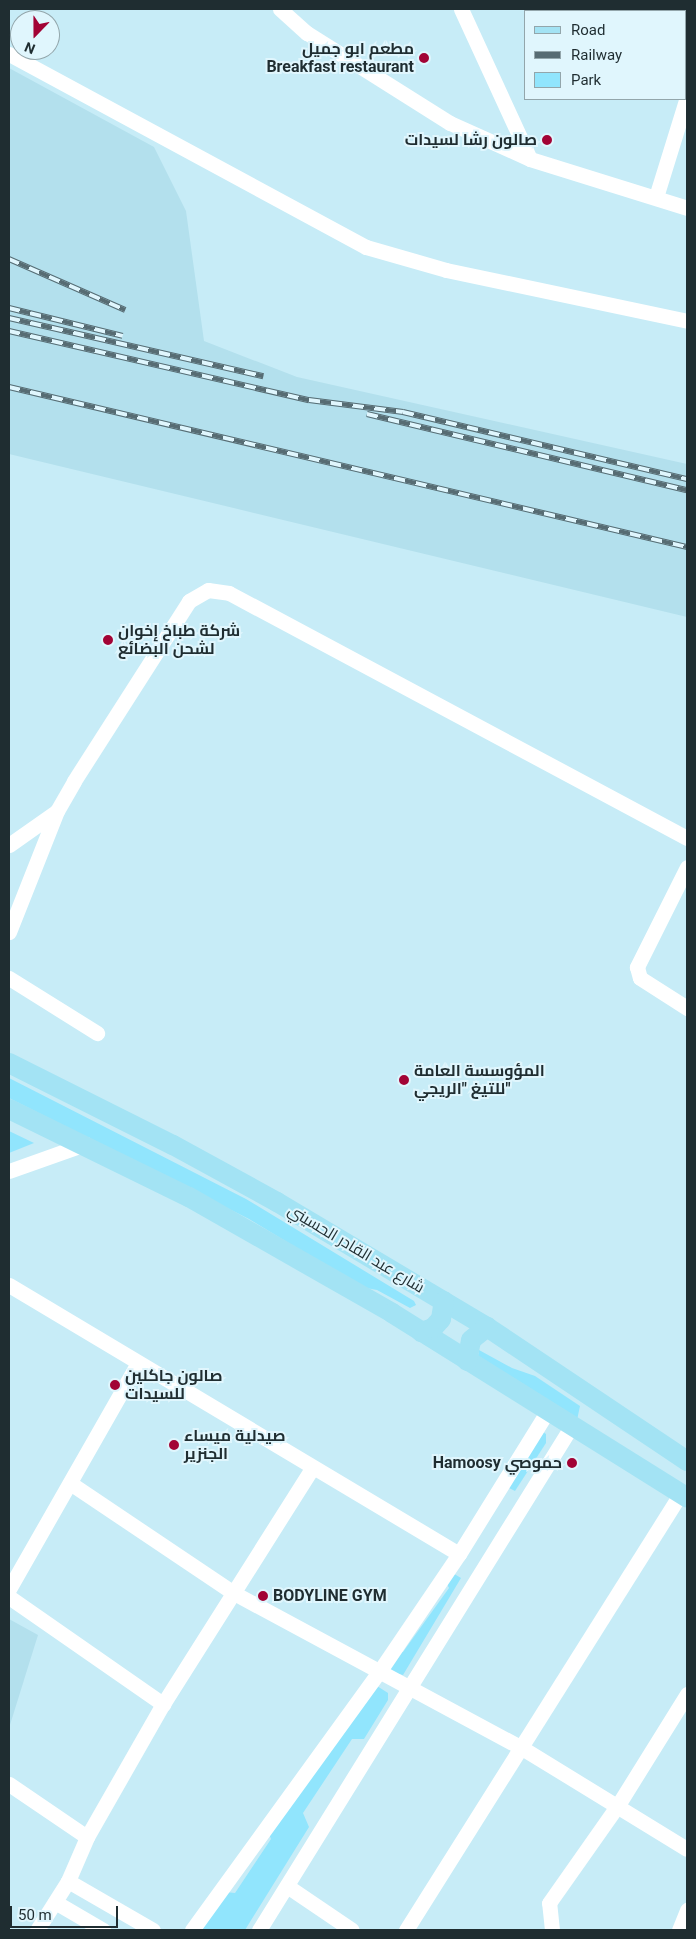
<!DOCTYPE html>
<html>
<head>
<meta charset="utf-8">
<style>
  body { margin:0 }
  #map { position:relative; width:696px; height:1939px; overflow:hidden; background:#c7ecf7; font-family:Roboto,Cairo,sans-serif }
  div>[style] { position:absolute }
  .built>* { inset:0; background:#b3e0ed }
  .green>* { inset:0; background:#91e5fd }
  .minor>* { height:15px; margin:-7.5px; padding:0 7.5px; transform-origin:7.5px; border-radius:7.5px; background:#fff }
  .major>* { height:20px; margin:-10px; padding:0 10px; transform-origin:10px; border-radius:10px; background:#a3e3f4 }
  .rail>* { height:5.5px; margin-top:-2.75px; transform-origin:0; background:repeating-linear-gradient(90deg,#e0f6fd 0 11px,#576c73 0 22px); box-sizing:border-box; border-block:1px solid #576c73 }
  .dots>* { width:14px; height:14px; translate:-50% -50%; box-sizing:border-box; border:2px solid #e0f6fd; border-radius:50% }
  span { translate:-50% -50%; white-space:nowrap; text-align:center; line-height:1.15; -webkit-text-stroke:4px #e0f6fd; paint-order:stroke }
  .poi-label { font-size:16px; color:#1f2d31; font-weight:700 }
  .right { translate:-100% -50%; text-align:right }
  .left { translate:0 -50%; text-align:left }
  .street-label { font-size:16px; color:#1f2d31 }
  .frame { position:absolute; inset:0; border:10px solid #1f2d31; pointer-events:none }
  .legend { position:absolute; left:524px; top:10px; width:162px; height:90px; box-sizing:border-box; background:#e0f6fd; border:1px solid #93a6ab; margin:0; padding:6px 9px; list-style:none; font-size:15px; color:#1f2d31 }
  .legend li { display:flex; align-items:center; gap:10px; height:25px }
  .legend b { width:25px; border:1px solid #93a6ab }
  .north { position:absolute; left:10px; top:10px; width:50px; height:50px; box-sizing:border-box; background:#e0f6fd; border:1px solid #93a6ab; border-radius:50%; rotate:202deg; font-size:14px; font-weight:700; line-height:20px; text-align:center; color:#1f2d31 }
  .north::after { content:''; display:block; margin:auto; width:18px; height:22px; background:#a20335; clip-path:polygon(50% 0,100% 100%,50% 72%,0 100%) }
  .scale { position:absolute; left:10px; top:1906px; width:108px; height:22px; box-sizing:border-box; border:2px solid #1f2d31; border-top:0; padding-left:6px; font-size:15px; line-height:18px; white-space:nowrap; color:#1f2d31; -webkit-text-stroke:4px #e0f6fd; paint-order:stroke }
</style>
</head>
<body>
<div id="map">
  <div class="built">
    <div style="clip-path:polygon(9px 68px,154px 147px,186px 211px,204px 341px,297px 377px,687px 464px,687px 617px,9px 454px)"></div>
    <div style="clip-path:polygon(9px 1619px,38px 1635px,9px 1728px)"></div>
  </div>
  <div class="green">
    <div style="clip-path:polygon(9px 1078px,246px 1199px,414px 1301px,416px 1305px,410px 1308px,377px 1290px,361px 1287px,249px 1219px,9px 1098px)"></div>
    <div style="clip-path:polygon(9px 1131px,34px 1143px,9px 1153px)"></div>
    <div style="clip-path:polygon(479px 1350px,512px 1368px,535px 1376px,580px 1406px,577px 1420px,478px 1356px)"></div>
    <div style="clip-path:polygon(543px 1432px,546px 1434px,546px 1443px,515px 1491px,505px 1486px)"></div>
    <div style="clip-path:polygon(451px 1572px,461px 1578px,403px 1675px,390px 1672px,392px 1652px,403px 1652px,449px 1588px,445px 1580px)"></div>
    <div style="clip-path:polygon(377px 1686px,388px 1693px,388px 1700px,364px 1739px,352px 1739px,303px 1813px,309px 1827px,245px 1930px,197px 1930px,225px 1892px,235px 1893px,271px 1839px,267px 1829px)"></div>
  </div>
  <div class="minor">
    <div style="left:280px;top:9px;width:36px;rotate:42deg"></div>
    <div style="left:307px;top:33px;width:169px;rotate:32.2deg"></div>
    <div style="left:450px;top:123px;width:88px;rotate:24.2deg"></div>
    <div style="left:530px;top:159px;width:164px;rotate:17.3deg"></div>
    <div style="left:461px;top:9px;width:165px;rotate:65.3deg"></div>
    <div style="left:9px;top:54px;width:406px;rotate:28.4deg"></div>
    <div style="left:366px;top:247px;width:83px;rotate:16deg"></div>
    <div style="left:446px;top:270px;width:246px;rotate:11.9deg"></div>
    <div style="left:656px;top:197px;width:105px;rotate:-72.8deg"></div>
    <div style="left:9px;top:845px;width:57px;rotate:-35.1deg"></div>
    <div style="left:687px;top:867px;width:112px;rotate:116.6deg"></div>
    <div style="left:637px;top:967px;width:11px;rotate:75deg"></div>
    <div style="left:640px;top:978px;width:56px;rotate:32.6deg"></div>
    <div style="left:9px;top:932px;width:130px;rotate:-68.4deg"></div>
    <div style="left:57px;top:811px;width:34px;rotate:-60deg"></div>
    <div style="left:74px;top:781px;width:214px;rotate:-57.4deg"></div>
    <div style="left:189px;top:601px;width:22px;rotate:-30deg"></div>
    <div style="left:208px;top:590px;width:21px;rotate:8deg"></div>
    <div style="left:229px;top:593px;width:519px;rotate:28.14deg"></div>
    <div style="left:9px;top:978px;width:104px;rotate:32deg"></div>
    <div style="left:9px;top:1171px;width:81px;rotate:-19.6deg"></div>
    <div style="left:9px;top:1285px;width:524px;rotate:30.87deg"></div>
    <div style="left:70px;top:1483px;width:195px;rotate:33.9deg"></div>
    <div style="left:232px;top:1592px;width:329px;rotate:28.3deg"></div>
    <div style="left:522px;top:1748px;width:193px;rotate:31.5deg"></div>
    <div style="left:9px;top:1589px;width:260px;rotate:-60.3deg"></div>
    <div style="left:9px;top:1597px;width:188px;rotate:34.8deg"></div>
    <div style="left:9px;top:1784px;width:94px;rotate:34.2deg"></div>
    <div style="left:68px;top:1881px;width:98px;rotate:30deg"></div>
    <div style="left:287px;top:1886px;width:78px;rotate:34.1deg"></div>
    <div style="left:55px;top:1902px;width:56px;rotate:30.3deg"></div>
    <div style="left:37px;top:1930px;width:58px;rotate:-57.7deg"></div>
    <div style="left:68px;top:1881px;width:48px;rotate:-66.6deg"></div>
    <div style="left:87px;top:1837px;width:153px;rotate:-60.3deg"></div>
    <div style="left:163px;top:1704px;width:279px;rotate:-57.7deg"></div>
    <div style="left:192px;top:1930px;width:319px;rotate:-54.1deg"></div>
    <div style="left:379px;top:1672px;width:143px;rotate:-55.9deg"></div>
    <div style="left:459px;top:1554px;width:167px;rotate:-58.2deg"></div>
    <div style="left:259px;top:1930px;width:592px;rotate:-58.19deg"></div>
    <div style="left:406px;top:1930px;width:516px;rotate:-57.82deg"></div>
    <div style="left:552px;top:1930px;width:27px;rotate:-96deg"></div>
    <div style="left:549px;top:1903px;width:120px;rotate:-54.9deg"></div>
    <div style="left:618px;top:1805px;width:131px;rotate:-58.1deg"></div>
    <div style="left:679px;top:1930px;width:22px;rotate:-68deg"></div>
  </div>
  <div class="major">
    <div style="left:9px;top:1063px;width:183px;rotate:26.6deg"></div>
    <div style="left:173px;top:1145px;width:119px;rotate:28.7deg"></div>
    <div style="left:277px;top:1202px;width:244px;rotate:30.8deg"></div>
    <div style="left:487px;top:1327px;width:241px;rotate:33.8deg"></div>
    <div style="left:9px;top:1109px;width:200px;rotate:26.1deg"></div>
    <div style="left:189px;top:1197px;width:234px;rotate:29.7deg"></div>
    <div style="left:392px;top:1313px;width:348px;rotate:32deg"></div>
    <div style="left:421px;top:1332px;width:13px;rotate:-18deg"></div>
    <div style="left:433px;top:1328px;width:12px;rotate:-48deg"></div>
    <div style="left:441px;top:1319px;width:18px;rotate:-81deg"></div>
    <div style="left:467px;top:1361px;width:21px;rotate:-79deg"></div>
    <div style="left:471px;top:1340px;width:21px;rotate:-39deg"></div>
  </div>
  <div class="rail">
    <div style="left:9px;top:259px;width:127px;rotate:23.7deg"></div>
    <div style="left:9px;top:308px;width:117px;rotate:13.8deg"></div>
    <div style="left:9px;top:318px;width:261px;rotate:12.9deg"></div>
    <div style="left:9px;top:331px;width:308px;rotate:13deg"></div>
    <div style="left:309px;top:400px;width:95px;rotate:7.3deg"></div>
    <div style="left:403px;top:412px;width:292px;rotate:13.3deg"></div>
    <div style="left:9px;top:387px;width:697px;rotate:13.28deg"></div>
    <div style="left:367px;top:414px;width:329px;rotate:13.4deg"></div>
  </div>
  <div class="dots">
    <div style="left:424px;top:58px;background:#a20335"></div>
    <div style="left:547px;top:140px;background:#a20335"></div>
    <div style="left:108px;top:640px;background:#a20335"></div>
    <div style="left:404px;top:1080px;background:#a20335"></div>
    <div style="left:115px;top:1385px;background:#a20335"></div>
    <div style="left:174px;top:1445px;background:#a20335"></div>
    <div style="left:572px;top:1463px;background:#a20335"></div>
    <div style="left:263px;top:1596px;background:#a20335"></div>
  </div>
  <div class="poi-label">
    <span class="right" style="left:414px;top:58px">مطعم ابو جميل<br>Breakfast restaurant</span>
    <span class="right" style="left:537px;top:140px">صالون رشا لسيدات</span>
    <span class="left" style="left:118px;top:640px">شركة طباخ إخوان<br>لشحن البضائع</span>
    <span class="left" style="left:414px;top:1080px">المؤوسسة العامة<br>للتيغ "الريجي"</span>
    <span class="left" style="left:125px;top:1385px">صالون جاكلين<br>للسيدات</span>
    <span class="left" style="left:184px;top:1445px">صيدلية ميساء<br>الجنزير</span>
    <span class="right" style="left:562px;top:1463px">Hamoosy حموصي</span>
    <span class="left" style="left:273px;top:1596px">BODYLINE GYM</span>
  </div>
  <div class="street-label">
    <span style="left:356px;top:1249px;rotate:31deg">شارع عبد القادر الحسيني</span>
  </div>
  <div class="frame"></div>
  <ul class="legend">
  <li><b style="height:6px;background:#a3e3f4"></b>Road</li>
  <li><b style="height:6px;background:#576c73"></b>Railway</li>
  <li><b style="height:14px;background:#91e5fd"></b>Park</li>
  </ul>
  <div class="north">N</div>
  <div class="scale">50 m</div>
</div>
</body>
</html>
